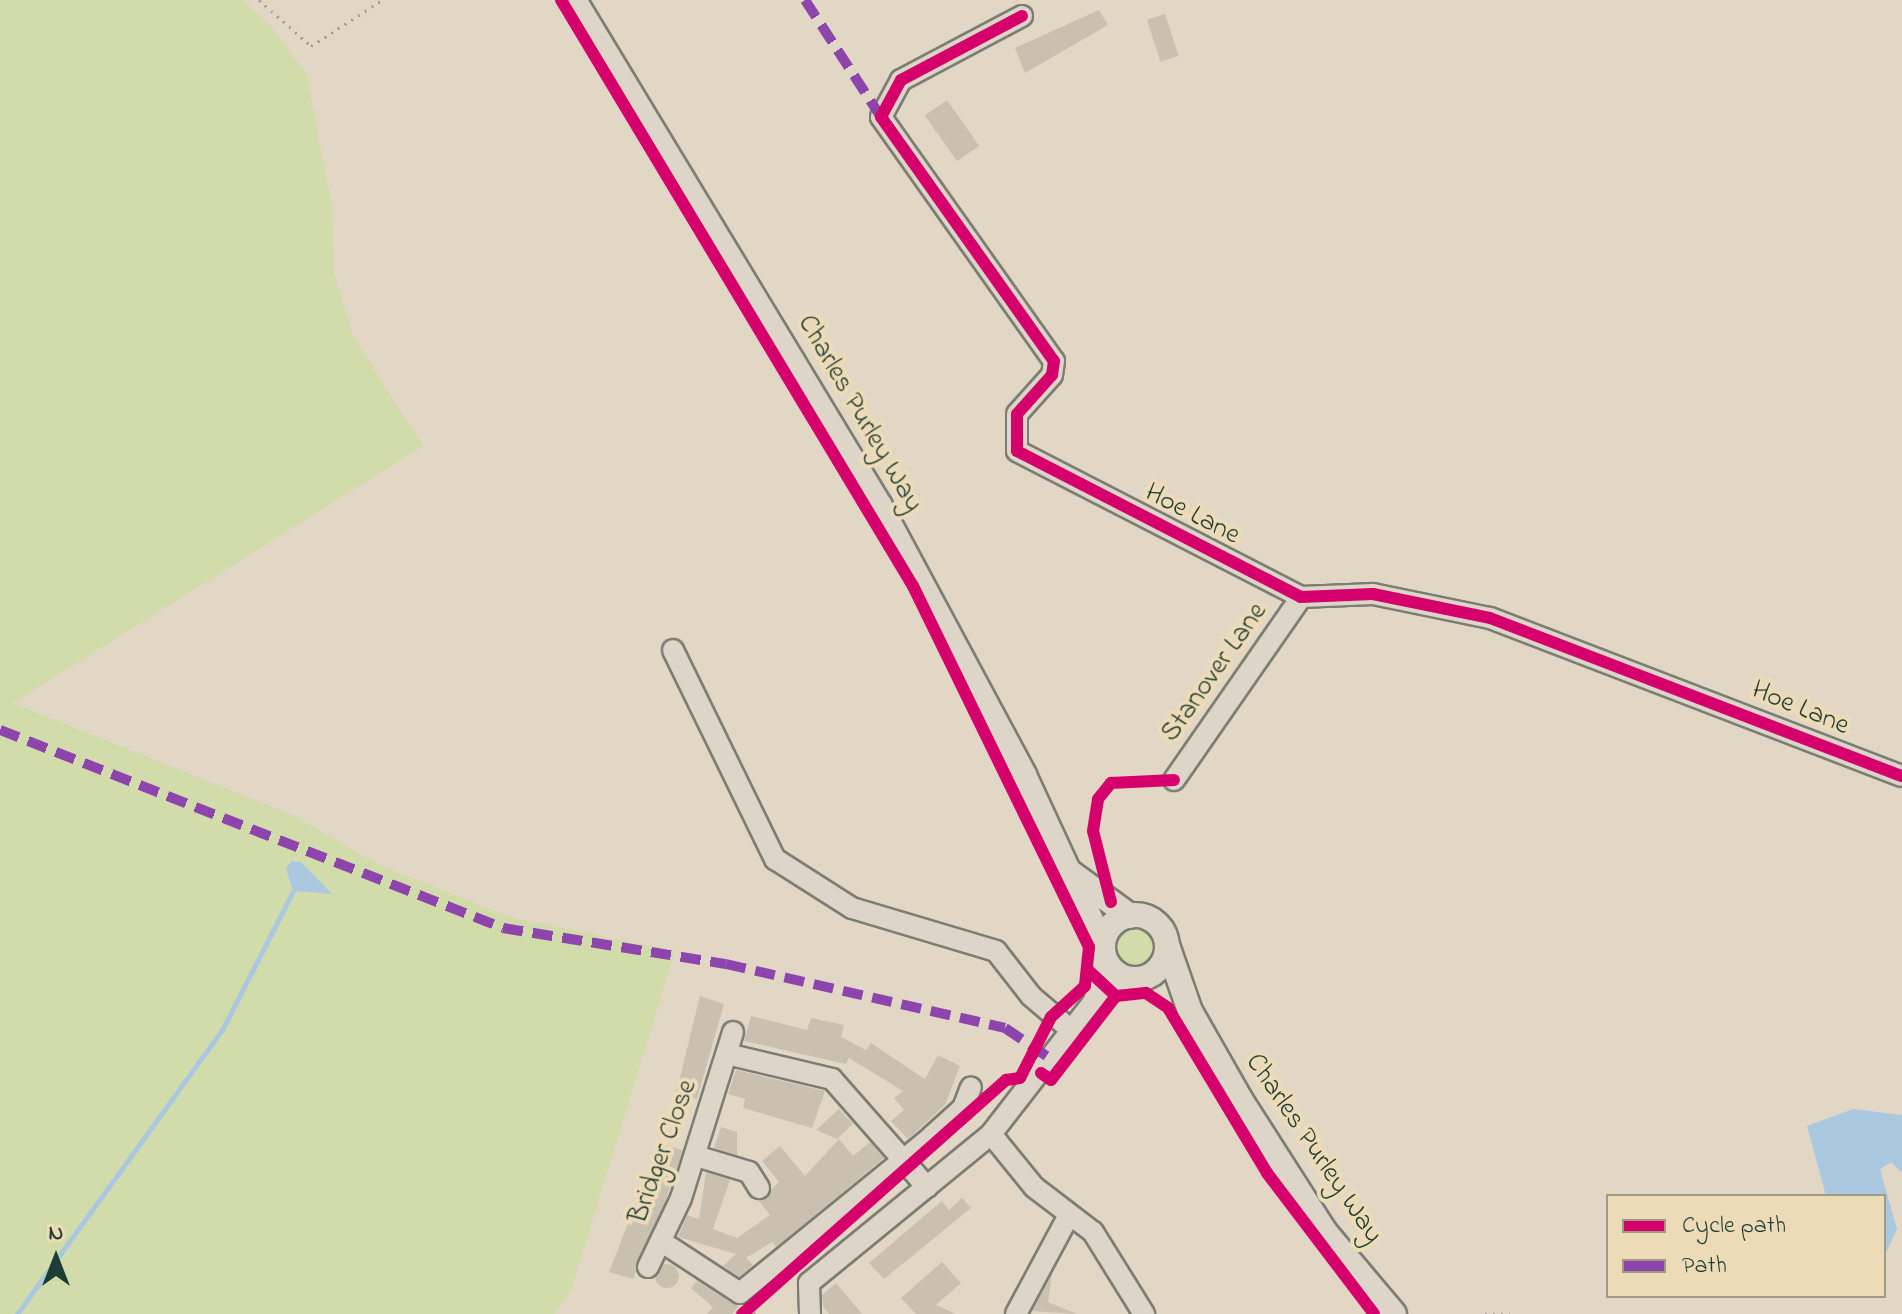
<!DOCTYPE html>
<html>
<head>
<meta charset="utf-8">
<style>
  body { margin:0 }
  #map { position:relative; width:1902px; height:1314px; overflow:hidden; background:#e1d7c4; font-family:"Indie Flower",sans-serif }
  div>[style] { position:absolute }
  .green>* { inset:0; background:#d2dbaa }
  .round { border-radius:50% }
  .water>* { inset:0; background:#aac9e1 }
  .stream>* { height:5px; margin:-2.5px; padding:0 2.5px; transform-origin:2.5px; border-radius:2.5px; background:#aac9e1 }
  .building>* { inset:0; background:#c9c0b0; transform-origin:0 0 }
  .path>* { height:3px; margin-top:-1.5px; transform-origin:0; background:repeating-linear-gradient(90deg,#a09e94 0 2px,transparent 0 8px) }
  .roads { filter:drop-shadow(2px 0 #7c7d73) drop-shadow(-2px 0 #7c7d73) drop-shadow(0 2px #7c7d73) drop-shadow(0 -2px #7c7d73) }
  .minor>* { height:20px; margin:-10px; padding:0 10px; transform-origin:10px; border-radius:10px; background:#ddd5c8 }
  .major>* { height:24px; margin:-12px; padding:0 12px; transform-origin:12px; border-radius:12px; background:#ddd5c8 }
  .major>.ring { margin:-12px; padding:0; box-sizing:content-box; background:none; border:24px solid #ddd5c8; border-radius:50% }
  .quiet>* { height:10px; margin-top:-5px; transform-origin:0; background:repeating-linear-gradient(90deg,#8e44ad 0 20px,transparent 0 30px) }
  .cycleway>* { height:12px; margin:-6px; padding:0 6px; transform-origin:6px; border-radius:6px; background:#d6006c }
  span { translate:-50% -50%; white-space:nowrap; text-align:center; line-height:1.15; -webkit-text-stroke:8px #eddbb8; paint-order:stroke }
  .street-label { font-size:28px; color:#1f3d34 }
  .legend { position:absolute; left:1606px; top:1194px; width:280px; height:104px; box-sizing:border-box; background:#eddbb8; border:2px solid #9b9c83; margin:0; padding:10px 14px; list-style:none; font-size:24px; color:#1f3d34 }
  .legend li { display:flex; align-items:center; gap:16px; height:40px }
  .legend b { width:40px; border:2px solid #9b9c83 }
  .north { position:absolute; left:16px; top:1218px; width:80px; height:80px; -webkit-text-stroke:6px #eddbb8; paint-order:stroke; rotate:0deg; font-size:22px; font-weight:700; line-height:32px; text-align:center; color:#1f3d34 }
  .north::after { content:''; display:block; margin:auto; width:28px; height:36px; background:#1f3d34; clip-path:polygon(50% 0,100% 100%,50% 72%,0 100%) }
</style>
</head>
<body>
<div id="map">
  <div class="green">
    <div style="clip-path:polygon(0 0,243px 0,271px 26px,306px 73px,332px 207px,334px 273px,353px 336px,423px 446px,13px 703px,297px 817px,377px 864px,512px 918px,675px 951px,570px 1293px,554px 1314px,0 1314px)"></div>
    <div class="round" style="left:1115px;top:928px;width:40px;height:40px"></div>
  </div>
  <div class="water">
    <div style="clip-path:polygon(291px 861px,301px 862px,332px 894px,293px 891px,286px 869px)"></div>
    <div style="clip-path:polygon(1853px 1109px,1902px 1115px,1902px 1173px,1891px 1162px,1880px 1169px,1897px 1229px,1884px 1257px,1884px 1196px,1826px 1196px,1807px 1126px)"></div>
  </div>
  <div class="stream">
    <div style="left:17px;top:1314px;width:350px;rotate:-54.2deg"></div>
    <div style="left:222px;top:1030px;width:156px;rotate:-62.9deg"></div>
  </div>
  <div class="building">
    <div style="clip-path:polygon(1099px 10px,1108px 25px,1025px 73px,1015px 48px)"></div>
    <div style="left:1165px;top:14px;width:44px;height:19px;rotate:72deg"></div>
    <div style="left:947px;top:100px;width:56px;height:27px;rotate:55deg"></div>
    <div style="clip-path:polygon(700px 996px,724px 1004px,697px 1099px,676px 1094px)"></div>
    <div style="clip-path:polygon(751px 1016px,807px 1030px,811px 1018px,844px 1025px,841px 1037px,866px 1050px,871px 1043px,925px 1079px,938px 1055px,960px 1066px,945px 1105px,908px 1139px,891px 1121px,904px 1110px,894px 1098px,903px 1091px,849px 1058px,846px 1064px,744px 1041px)"></div>
    <div style="clip-path:polygon(736px 1070px,825px 1091px,812px 1128px,743px 1108px,745px 1099px,728px 1094px)"></div>
    <div style="clip-path:polygon(839px 1109px,853px 1124px,837px 1139px,816px 1130px)"></div>
    <div style="clip-path:polygon(721px 1127px,737px 1132px,737px 1155px,714px 1148px)"></div>
    <div style="clip-path:polygon(839px 1139px,853px 1156px,870px 1142px,884px 1158px,776px 1247px,772px 1242px,746px 1258px,753px 1265px,739px 1277px,723px 1266px,736px 1254px,678px 1237px,687px 1215px,699px 1219px,706px 1172px,730px 1180px,713px 1229px,737px 1238px,770px 1215px,759px 1201px,779px 1182px,762px 1161px,780px 1146px,805px 1176px)"></div>
    <div style="clip-path:polygon(659px 1144px,683px 1150px,665px 1202px,633px 1279px,609px 1272px)"></div>
    <div style="clip-path:polygon(962px 1198px,971px 1208px,884px 1279px,869px 1263px,942px 1201px,949px 1210px)"></div>
    <div style="clip-path:polygon(942px 1262px,961px 1283px,936px 1305px,956px 1314px,916px 1314px,901px 1298px)"></div>
    <div class="round" style="left:655px;top:1264px;width:24px;height:24px"></div>
    <div style="clip-path:polygon(1052px 1274px,1048px 1302px,1077px 1314px,1032px 1311px)"></div>
    <div style="clip-path:polygon(697px 1281px,733px 1304px,739px 1306px,732px 1314px,707px 1314px,713px 1307px,691px 1288px)"></div>
    <div style="clip-path:polygon(836px 1283px,862px 1314px,829px 1314px,823px 1306px,822px 1295px)"></div>
  </div>
  <div class="path">
    <div style="left:259px;top:0;width:69px;rotate:41.5deg"></div>
    <div style="left:311px;top:46px;width:85px;rotate:-32.9deg"></div>
    <div style="left:748px;top:1307px;width:10px;rotate:45deg"></div>
    <div style="left:1485px;top:1314px;width:25px"></div>
  </div>
  <div class="roads">
    <div class="minor">
      <div style="left:1022px;top:16px;width:137px;rotate:152.1deg"></div>
      <div style="left:901px;top:80px;width:42px;rotate:118.4deg"></div>
      <div style="left:881px;top:117px;width:299px;rotate:54.7deg"></div>
      <div style="left:1054px;top:361px;width:14px;rotate:98deg"></div>
      <div style="left:1052px;top:375px;width:52px;rotate:131.9deg"></div>
      <div style="left:1017px;top:414px;width:37px;rotate:90deg"></div>
      <div style="left:1017px;top:451px;width:319px;rotate:27.2deg"></div>
      <div style="left:1301px;top:597px;width:72px;rotate:-2.4deg"></div>
      <div style="left:1373px;top:594px;width:119px;rotate:11.6deg"></div>
      <div style="left:1490px;top:618px;width:441px;rotate:21deg"></div>
      <div style="left:673px;top:650px;width:233px;rotate:64deg"></div>
      <div style="left:775px;top:859px;width:91px;rotate:32.5deg"></div>
      <div style="left:852px;top:908px;width:150px;rotate:16.6deg"></div>
      <div style="left:996px;top:951px;width:57px;rotate:52.1deg"></div>
      <div style="left:1031px;top:996px;width:52px;rotate:40.4deg"></div>
      <div style="left:1174px;top:780px;width:223px;rotate:-55.2deg"></div>
      <div style="left:1094px;top:1001px;width:47px;rotate:-77.7deg"></div>
      <div style="left:727px;top:1054px;width:108px;rotate:13.4deg"></div>
      <div style="left:832px;top:1079px;width:144px;rotate:48.7deg"></div>
      <div style="left:991px;top:1134px;width:68px;rotate:50.9deg"></div>
      <div style="left:1034px;top:1187px;width:74px;rotate:37.3deg"></div>
      <div style="left:1093px;top:1232px;width:97px;rotate:58.1deg"></div>
      <div style="left:696px;top:1156px;width:55px;rotate:16.8deg"></div>
      <div style="left:749px;top:1172px;width:19px;rotate:58deg"></div>
      <div style="left:662px;top:1242px;width:93px;rotate:33.2deg"></div>
      <div style="left:740px;top:1293px;width:247px;rotate:-39.2deg"></div>
      <div style="left:931px;top:1137px;width:43px;rotate:-42.2deg"></div>
      <div style="left:963px;top:1108px;width:22px;rotate:-69deg"></div>
      <div style="left:648px;top:1267px;width:76px;rotate:-64.4deg"></div>
      <div style="left:681px;top:1198px;width:174px;rotate:-72.6deg"></div>
      <div style="left:810px;top:1314px;width:31px;rotate:-92deg"></div>
      <div style="left:809px;top:1283px;width:235px;rotate:-39.3deg"></div>
      <div style="left:991px;top:1134px;width:168px;rotate:-52.2deg"></div>
      <div style="left:1094px;top:1001px;width:42px;rotate:-31.4deg"></div>
      <div style="left:1016px;top:1314px;width:112px;rotate:-61.8deg"></div>
    </div>
    <div class="major">
      <div style="left:574px;top:0;width:591px;rotate:58.84deg"></div>
      <div style="left:880px;top:506px;width:305px;rotate:61.8deg"></div>
      <div style="left:1024px;top:775px;width:188px;rotate:65.2deg"></div>
      <div style="left:1071px;top:873px;width:73px;rotate:36.1deg"></div>
      <div class="ring" style="left:1103px;top:915px;width:40px;height:40px"></div>
      <div style="left:1167px;top:945px;width:70px;rotate:70.8deg"></div>
      <div style="left:1190px;top:1011px;width:101px;rotate:60.4deg"></div>
      <div style="left:1240px;top:1099px;width:158px;rotate:57.4deg"></div>
      <div style="left:1325px;top:1232px;width:107px;rotate:49.9deg"></div>
    </div>
  </div>
  <div class="quiet">
    <div style="left:805px;top:0;width:140px;rotate:57deg"></div>
    <div style="left:0;top:730px;width:541px;rotate:21.49deg"></div>
    <div style="left:503px;top:928px;width:226px;rotate:9.2deg"></div>
    <div style="left:726px;top:964px;width:286px;rotate:12.9deg"></div>
    <div style="left:1005px;top:1028px;width:55px;rotate:34deg"></div>
  </div>
  <div class="cycleway">
    <div style="left:561px;top:0;width:684px;rotate:59.01deg"></div>
    <div style="left:913px;top:586px;width:402px;rotate:64deg"></div>
    <div style="left:1089px;top:947px;width:39px;rotate:96deg"></div>
    <div style="left:1085px;top:986px;width:46px;rotate:137.6deg"></div>
    <div style="left:1051px;top:1017px;width:68px;rotate:116.9deg"></div>
    <div style="left:1020px;top:1078px;width:14px;rotate:172deg"></div>
    <div style="left:1006px;top:1080px;width:353px;rotate:138.4deg"></div>
    <div style="left:1022px;top:16px;width:137px;rotate:152.1deg"></div>
    <div style="left:901px;top:80px;width:42px;rotate:118.4deg"></div>
    <div style="left:881px;top:117px;width:299px;rotate:54.7deg"></div>
    <div style="left:1054px;top:361px;width:14px;rotate:98deg"></div>
    <div style="left:1052px;top:375px;width:52px;rotate:131.9deg"></div>
    <div style="left:1017px;top:414px;width:37px;rotate:90deg"></div>
    <div style="left:1017px;top:451px;width:319px;rotate:27.2deg"></div>
    <div style="left:1301px;top:597px;width:72px;rotate:-2.4deg"></div>
    <div style="left:1373px;top:594px;width:119px;rotate:11.6deg"></div>
    <div style="left:1490px;top:618px;width:441px;rotate:21deg"></div>
    <div style="left:1111px;top:902px;width:73px;rotate:-104.2deg"></div>
    <div style="left:1093px;top:831px;width:32px;rotate:-81deg"></div>
    <div style="left:1098px;top:799px;width:21px;rotate:-51deg"></div>
    <div style="left:1111px;top:783px;width:63px;rotate:-2.7deg"></div>
    <div style="left:1089px;top:971px;width:37px;rotate:43deg"></div>
    <div style="left:1116px;top:996px;width:30px;rotate:-6deg"></div>
    <div style="left:1146px;top:993px;width:27px;rotate:34deg"></div>
    <div style="left:1168px;top:1008px;width:192px;rotate:59deg"></div>
    <div style="left:1267px;top:1173px;width:177px;rotate:52.8deg"></div>
    <div style="left:1041px;top:1073px;width:12px;rotate:35deg"></div>
    <div style="left:1051px;top:1080px;width:106px;rotate:-52.3deg"></div>
  </div>
  <div class="street-label">
    <span style="left:859px;top:414px;rotate:60deg">Charles Purley Way</span>
    <span style="left:1192px;top:515px;rotate:27deg">Hoe Lane</span>
    <span style="left:1215px;top:673px;rotate:-55deg">Stanover Lane</span>
    <span style="left:1800px;top:709px;rotate:22deg">Hoe Lane</span>
    <span style="left:1313px;top:1149px;rotate:56deg">Charles Purley Way</span>
    <span style="left:664px;top:1152px;rotate:-70deg">Bridger Close</span>
  </div>
  <ul class="legend">
  <li><b style="height:10px;background:#d6006c"></b>Cycle path</li>
  <li><b style="height:10px;background:#8e44ad"></b>Path</li>
  </ul>
  <div class="north">N</div>
</div>
</body>
</html>
